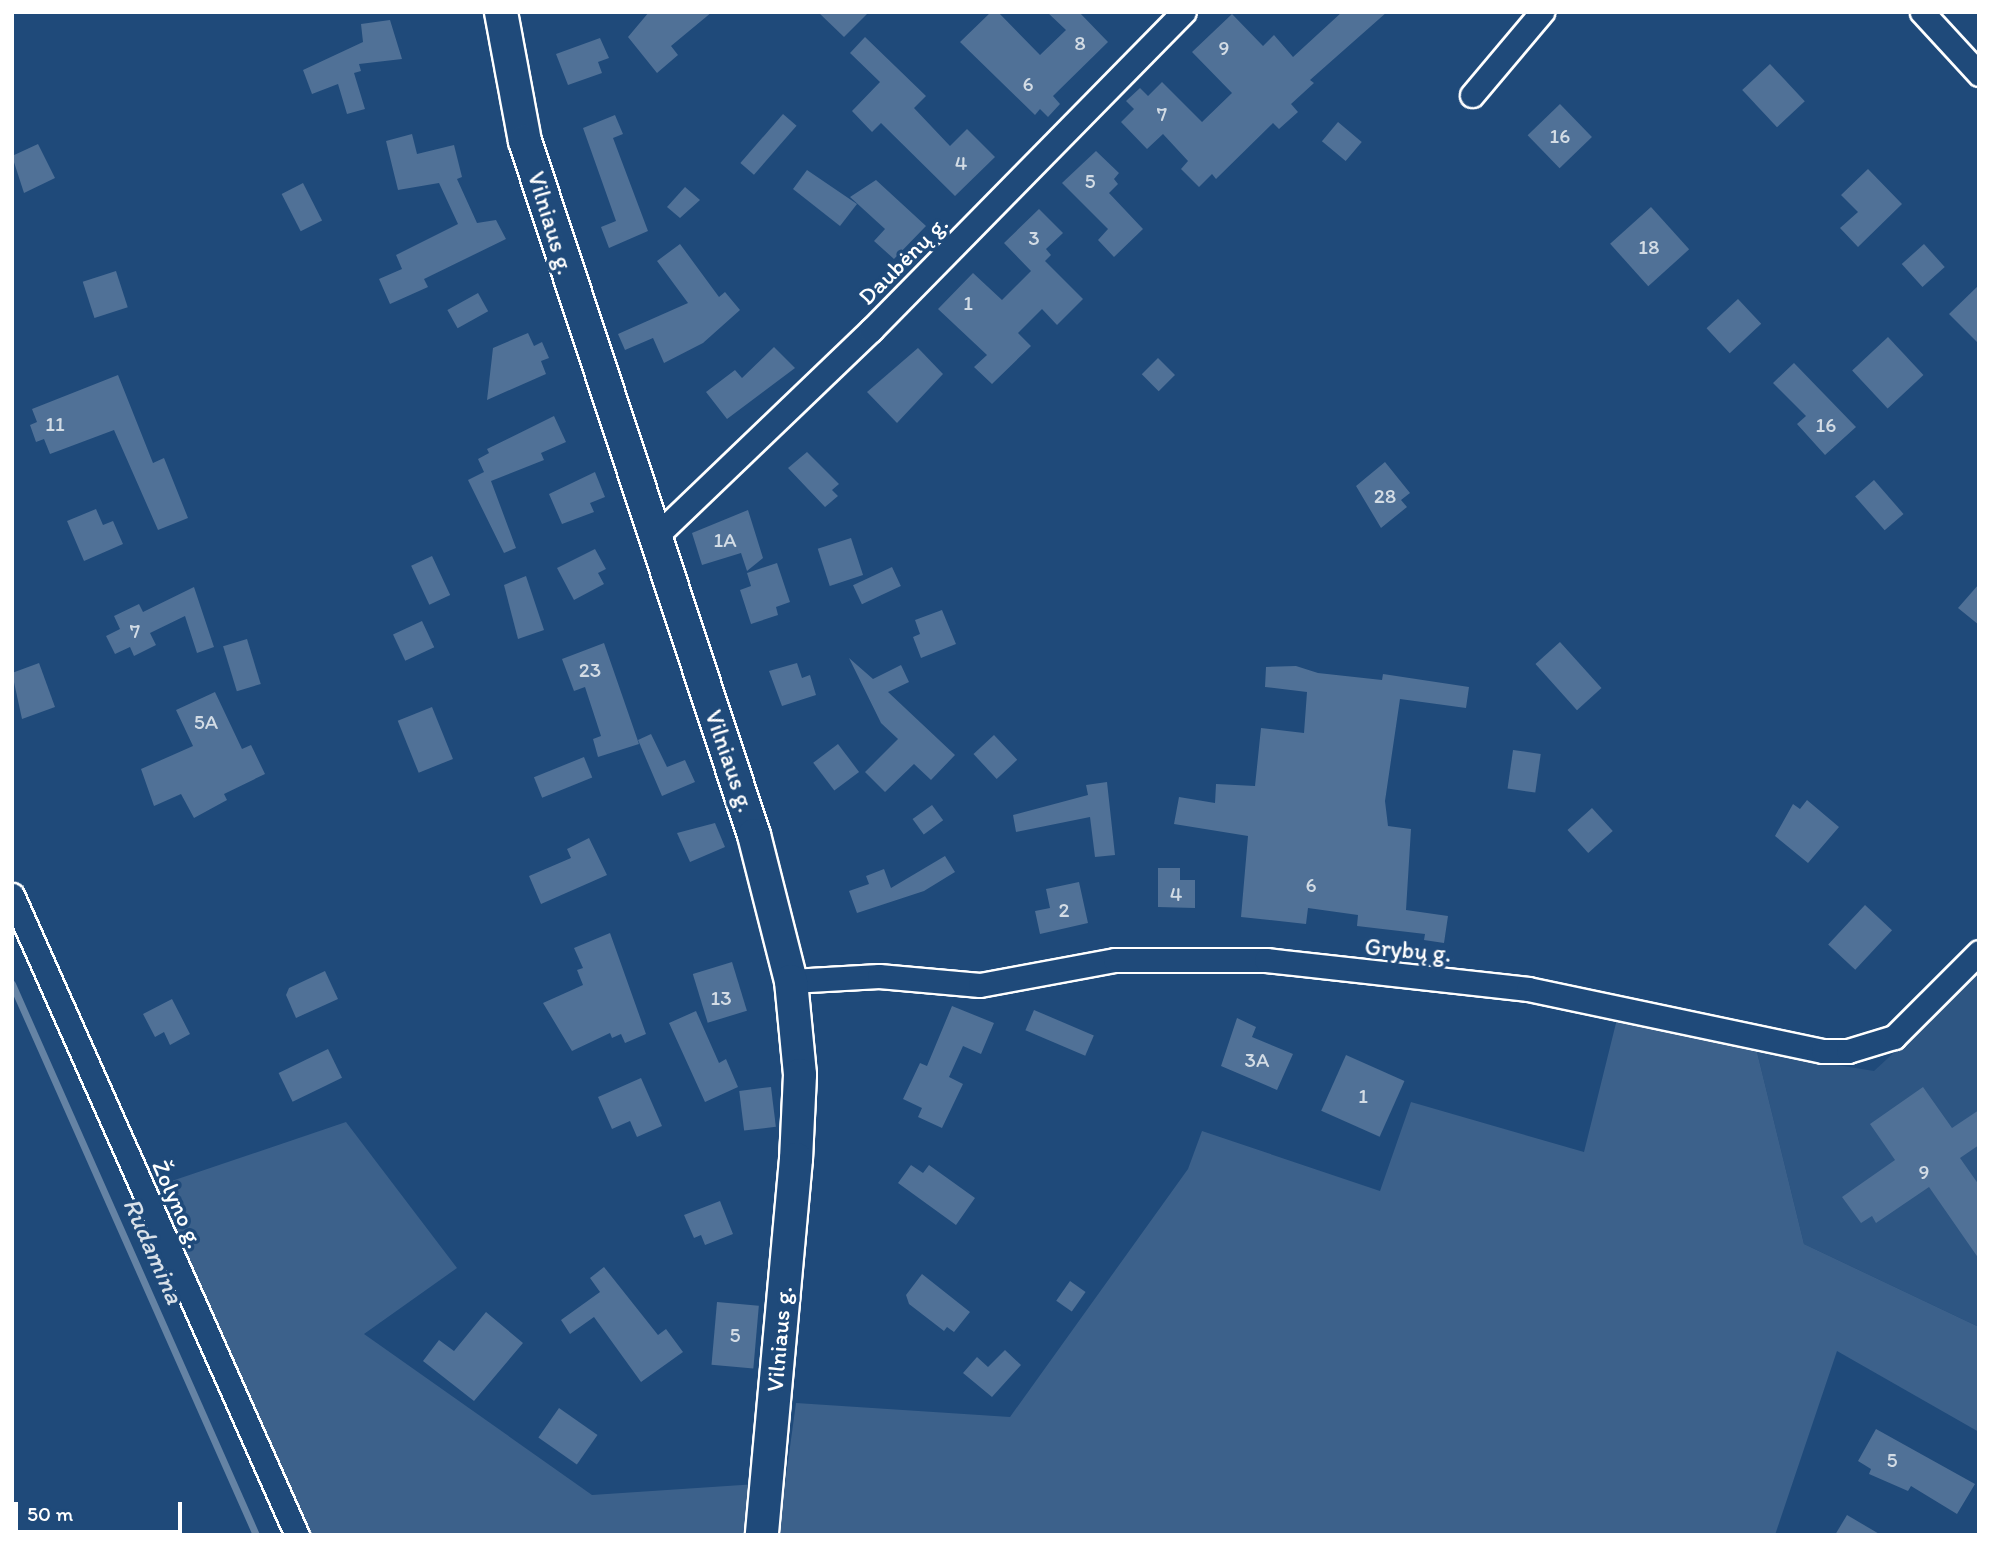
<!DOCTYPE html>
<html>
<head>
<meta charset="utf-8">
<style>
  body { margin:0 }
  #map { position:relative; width:1991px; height:1547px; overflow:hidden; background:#1f4a7a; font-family:Itim,sans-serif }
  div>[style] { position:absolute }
  .built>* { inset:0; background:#2e5683 }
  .green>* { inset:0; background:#3c618b }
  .stream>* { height:7px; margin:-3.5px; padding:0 3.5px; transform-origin:3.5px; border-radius:3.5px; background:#6583a4 }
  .building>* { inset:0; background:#507197; transform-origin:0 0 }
  .roads { filter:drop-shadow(2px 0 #fff) drop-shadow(-2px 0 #fff) drop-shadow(0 2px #fff) drop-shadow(0 -2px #fff) }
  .street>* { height:23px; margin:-11.5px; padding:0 11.5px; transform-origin:11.5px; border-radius:11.5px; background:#1f4a7a }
  .secondary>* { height:32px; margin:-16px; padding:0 16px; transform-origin:16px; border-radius:16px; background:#1f4a7a }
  span { translate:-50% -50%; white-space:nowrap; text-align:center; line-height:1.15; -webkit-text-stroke:7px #1f4a7a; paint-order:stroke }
  .number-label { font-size:21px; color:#d3dce5 }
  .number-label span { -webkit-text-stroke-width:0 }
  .street-label { font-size:24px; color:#fff }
  .water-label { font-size:26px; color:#d8e0e8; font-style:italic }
  .frame { position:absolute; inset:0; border:14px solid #fff; pointer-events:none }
  .scale { position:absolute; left:14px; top:1502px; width:168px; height:32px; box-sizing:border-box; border:4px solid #fff; border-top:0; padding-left:9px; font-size:21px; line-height:24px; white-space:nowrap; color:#fff; -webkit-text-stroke:5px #1f4a7a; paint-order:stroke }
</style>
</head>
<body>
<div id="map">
  <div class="built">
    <div style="clip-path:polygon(1979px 974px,1979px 1327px,1804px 1244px,1757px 1052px,1874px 1071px)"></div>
  </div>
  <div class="green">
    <div style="clip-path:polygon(1617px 1019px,1757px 1052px,1804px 1244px,1979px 1327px,1979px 1432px,1837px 1351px,1775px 1535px,778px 1535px,796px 1403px,1010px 1417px,1188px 1169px,1202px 1131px,1380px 1191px,1411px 1102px,1584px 1152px)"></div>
    <div style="clip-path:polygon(346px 1122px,457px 1268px,364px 1334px,592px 1495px,757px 1484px,752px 1535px,302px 1535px,151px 1188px)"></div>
  </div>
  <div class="stream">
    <div style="left:12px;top:984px;width:603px;rotate:66.11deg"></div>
  </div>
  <div class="building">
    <div style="clip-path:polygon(649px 12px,712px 12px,671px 46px,678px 55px,657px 73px,628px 37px)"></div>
    <div style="clip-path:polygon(818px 12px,869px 12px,844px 37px)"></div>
    <div style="clip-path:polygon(991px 12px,998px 12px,1040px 55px,1066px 30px,1047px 12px,1079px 12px,1108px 42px,1053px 96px,1060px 104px,1048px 117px,1040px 109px,1035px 115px,960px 42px)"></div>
    <div style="clip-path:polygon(1342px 12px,1387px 12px,1310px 80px,1314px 83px,1291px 104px,1298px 112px,1279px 129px,1273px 123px,1216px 179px,1212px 174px,1199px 187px,1181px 169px,1188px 161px,1163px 134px,1147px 149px,1121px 122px,1134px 109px,1126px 101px,1140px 88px,1148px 96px,1162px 82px,1202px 122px,1232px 93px,1192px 52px,1232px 14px,1263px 46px,1274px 35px,1293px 57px)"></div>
    <div style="clip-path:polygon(390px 20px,402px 59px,359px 64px,361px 71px,354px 73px,365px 109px,347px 114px,338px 84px,312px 94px,303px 70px,363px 42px,361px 24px)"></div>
    <div style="clip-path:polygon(865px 37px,926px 96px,914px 108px,950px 146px,967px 129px,995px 157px,955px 196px,881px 123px,872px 132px,852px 111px,880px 82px,850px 53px)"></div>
    <div style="clip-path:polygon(600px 38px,609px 58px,598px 62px,602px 73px,568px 85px,556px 54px)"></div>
    <div style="left:1770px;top:64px;width:51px;height:38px;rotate:47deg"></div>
    <div style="left:1560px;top:104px;width:46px;height:45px;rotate:46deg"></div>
    <div style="left:783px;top:114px;width:18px;height:65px;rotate:41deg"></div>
    <div style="clip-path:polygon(615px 115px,623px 134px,613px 138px,648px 231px,609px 248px,601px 227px,616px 221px,583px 128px)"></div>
    <div style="left:1338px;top:122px;width:31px;height:25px;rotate:40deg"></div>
    <div style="clip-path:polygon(412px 134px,417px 154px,454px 145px,462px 177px,457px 179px,477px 223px,496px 220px,506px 239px,424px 279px,428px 287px,390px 304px,379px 279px,402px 269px,396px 255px,458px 224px,439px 183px,398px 190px,386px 141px)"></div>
    <div style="clip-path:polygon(38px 144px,55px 178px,24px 193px,12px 156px)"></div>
    <div style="clip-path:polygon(1096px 151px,1119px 173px,1114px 179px,1118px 184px,1109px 193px,1143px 229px,1114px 257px,1098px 240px,1108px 229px,1062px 183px)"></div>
    <div style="clip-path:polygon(1868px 169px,1902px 204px,1858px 247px,1840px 228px,1858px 212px,1841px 195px)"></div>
    <div style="clip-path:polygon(807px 170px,857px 204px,840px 226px,793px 189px)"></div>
    <div style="clip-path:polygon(876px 180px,926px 226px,894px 259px,874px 241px,885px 229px,850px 197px)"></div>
    <div style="left:303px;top:183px;width:42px;height:24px;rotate:63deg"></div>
    <div style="clip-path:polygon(685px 187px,700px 200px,680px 218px,667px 207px)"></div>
    <div style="left:1651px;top:207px;width:57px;height:55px;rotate:48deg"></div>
    <div style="clip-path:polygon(1039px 209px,1063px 233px,1046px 249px,1051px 255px,1045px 261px,1083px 299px,1057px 325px,1042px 309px,1018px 333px,1031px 346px,992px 384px,974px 367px,987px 355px,938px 309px,973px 273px,1002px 300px,1031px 271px,1004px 243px)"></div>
    <div style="clip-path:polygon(680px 244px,719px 297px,725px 292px,740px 310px,703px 343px,664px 363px,653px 338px,625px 350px,618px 334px,688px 303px,657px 261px)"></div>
    <div style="left:1924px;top:244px;width:31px;height:30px;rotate:48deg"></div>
    <div style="left:116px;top:271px;width:38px;height:35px;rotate:72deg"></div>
    <div style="clip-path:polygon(1979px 285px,1979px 344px,1949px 314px)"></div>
    <div style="left:478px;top:293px;width:21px;height:35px;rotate:61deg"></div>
    <div style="left:1738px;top:299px;width:34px;height:43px;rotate:47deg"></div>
    <div style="clip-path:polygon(528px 333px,534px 346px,542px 342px,549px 358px,541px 361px,546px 374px,487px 400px,493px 348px)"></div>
    <div style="left:1888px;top:337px;width:52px;height:49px;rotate:47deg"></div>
    <div style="clip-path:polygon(774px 347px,795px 368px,727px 419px,706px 392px,735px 370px,742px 378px)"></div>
    <div style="clip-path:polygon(918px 348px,943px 374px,897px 423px,867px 392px)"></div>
    <div style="left:1158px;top:358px;width:24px;height:23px;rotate:45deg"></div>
    <div style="clip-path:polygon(1794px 363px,1856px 427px,1825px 455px,1797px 424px,1806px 416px,1773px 383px)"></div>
    <div style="clip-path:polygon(118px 375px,153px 463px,164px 458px,188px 518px,158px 530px,114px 430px,50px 454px,44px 439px,36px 442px,30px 425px,37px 422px,32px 409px)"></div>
    <div style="clip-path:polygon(554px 416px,566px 442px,541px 453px,544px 460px,491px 481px,516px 548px,504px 553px,468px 480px,484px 472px,478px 459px,489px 453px,487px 449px)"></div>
    <div style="clip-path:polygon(807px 452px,839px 484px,832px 490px,838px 496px,825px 507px,788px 468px)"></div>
    <div style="clip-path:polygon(1385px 462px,1410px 493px,1401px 500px,1407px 507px,1381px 528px,1356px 486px)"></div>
    <div style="clip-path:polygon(595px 472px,605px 497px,590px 503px,594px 512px,562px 524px,549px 494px)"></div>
    <div style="left:1874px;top:480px;width:45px;height:25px;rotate:49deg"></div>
    <div style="clip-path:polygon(96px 509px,103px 525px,113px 521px,123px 544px,84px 561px,67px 521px)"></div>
    <div style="clip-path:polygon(748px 510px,763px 558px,747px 571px,741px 553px,702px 565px,692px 533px)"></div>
    <div style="left:851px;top:538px;width:39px;height:35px;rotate:72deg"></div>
    <div style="clip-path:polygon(595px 549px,606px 569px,598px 573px,604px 584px,574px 600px,557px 568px)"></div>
    <div style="left:432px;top:556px;width:43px;height:23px;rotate:65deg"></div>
    <div style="clip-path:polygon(777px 563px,790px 602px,776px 607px,778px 615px,751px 624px,740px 590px,751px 586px,747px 573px)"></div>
    <div style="left:892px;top:567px;width:21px;height:43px;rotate:65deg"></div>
    <div style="clip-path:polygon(526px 576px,544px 630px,518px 639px,504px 585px)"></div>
    <div style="clip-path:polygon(1979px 584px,1979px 625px,1958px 608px)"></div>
    <div style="clip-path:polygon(194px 587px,214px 647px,197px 653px,185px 616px,150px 633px,156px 645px,134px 656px,130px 647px,115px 654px,106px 636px,120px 629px,114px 616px,139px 604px,143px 612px)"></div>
    <div style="clip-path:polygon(942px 610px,956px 644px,921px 658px,913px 637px,920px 634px,915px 620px)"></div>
    <div style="left:422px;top:621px;width:29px;height:32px;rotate:65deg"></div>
    <div style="left:247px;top:639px;width:47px;height:25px;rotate:73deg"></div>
    <div style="left:1560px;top:642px;width:62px;height:33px;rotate:48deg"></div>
    <div style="clip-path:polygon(604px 643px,639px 744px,598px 757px,593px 739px,601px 736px,585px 687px,574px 691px,562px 659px)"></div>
    <div style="clip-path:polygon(849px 658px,873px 679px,901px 665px,909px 682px,888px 692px,955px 755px,931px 780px,914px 764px,885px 792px,865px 772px,898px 739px,881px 723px)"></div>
    <div style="clip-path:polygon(39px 663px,55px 707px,22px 719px,12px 673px)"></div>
    <div style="clip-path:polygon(797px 663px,802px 678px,810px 675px,816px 695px,782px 706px,769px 671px)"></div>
    <div style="clip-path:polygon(1296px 666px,1318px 673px,1382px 680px,1383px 674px,1469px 687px,1466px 708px,1400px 699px,1385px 801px,1388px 826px,1411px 829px,1406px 910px,1448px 916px,1444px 943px,1424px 940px,1425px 934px,1357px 926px,1358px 915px,1308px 908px,1306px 924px,1241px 917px,1248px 836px,1174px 824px,1179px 797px,1215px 803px,1216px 784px,1255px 786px,1261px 728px,1304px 733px,1307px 692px,1265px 687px,1266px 667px)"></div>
    <div style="clip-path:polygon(215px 692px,242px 749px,251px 745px,265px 774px,224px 794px,227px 800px,194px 818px,181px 794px,154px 806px,141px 769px,193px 746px,176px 710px)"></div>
    <div style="left:432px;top:707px;width:56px;height:37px;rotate:68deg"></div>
    <div style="clip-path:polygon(651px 734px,667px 767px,685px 760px,695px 782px,662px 796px,638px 740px)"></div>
    <div style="left:994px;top:735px;width:34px;height:28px;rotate:47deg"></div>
    <div style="left:838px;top:744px;width:35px;height:31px;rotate:53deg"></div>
    <div style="left:1513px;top:750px;width:28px;height:39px;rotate:8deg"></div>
    <div style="left:584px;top:757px;width:22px;height:54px;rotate:68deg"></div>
    <div style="clip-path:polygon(1107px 782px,1115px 855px,1095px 857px,1090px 817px,1016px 832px,1013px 815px,1088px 795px,1086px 785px)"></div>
    <div style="clip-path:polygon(1807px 800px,1839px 827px,1808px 863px,1775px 836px,1793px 804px,1800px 809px)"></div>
    <div style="left:932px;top:805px;width:19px;height:24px;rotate:54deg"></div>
    <div style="left:1592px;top:808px;width:31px;height:33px;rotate:48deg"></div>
    <div style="clip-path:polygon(715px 823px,725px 847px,690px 862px,677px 833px)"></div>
    <div style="clip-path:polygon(589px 838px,607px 875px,541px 904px,529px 876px,571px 858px,567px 849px)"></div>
    <div style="clip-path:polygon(945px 856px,955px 872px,924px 891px,857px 913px,849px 891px,869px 884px,866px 876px,884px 869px,891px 888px)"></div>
    <div style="clip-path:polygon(1158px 868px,1180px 868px,1180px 880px,1195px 880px,1195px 908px,1158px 907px)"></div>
    <div style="clip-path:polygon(1079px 882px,1088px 923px,1040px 934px,1035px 911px,1050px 908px,1046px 889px)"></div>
    <div style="left:1865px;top:905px;width:37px;height:54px;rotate:43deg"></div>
    <div style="clip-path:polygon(610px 933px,646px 1034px,625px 1043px,621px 1034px,612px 1038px,610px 1033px,572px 1051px,543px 1003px,583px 985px,577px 970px,583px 968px,574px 948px)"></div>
    <div style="left:732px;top:962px;width:51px;height:41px;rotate:73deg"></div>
    <div style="clip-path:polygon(325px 971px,338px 999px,296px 1018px,286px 995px,289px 988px)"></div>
    <div style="clip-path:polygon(172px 999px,190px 1034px,170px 1045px,164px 1032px,155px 1037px,143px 1014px)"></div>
    <div style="clip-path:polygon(952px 1006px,994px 1023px,981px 1054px,963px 1046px,949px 1077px,963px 1084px,942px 1128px,918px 1117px,922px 1108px,903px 1099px,920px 1063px,927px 1066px)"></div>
    <div style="left:1034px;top:1010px;width:65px;height:22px;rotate:23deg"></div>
    <div style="clip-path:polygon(696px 1011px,719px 1063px,726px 1059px,738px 1087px,705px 1102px,669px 1023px)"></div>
    <div style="clip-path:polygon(1237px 1018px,1256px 1027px,1252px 1037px,1293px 1054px,1277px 1090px,1221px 1066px)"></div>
    <div style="left:328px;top:1049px;width:32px;height:55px;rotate:64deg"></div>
    <div style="left:1346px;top:1055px;width:64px;height:61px;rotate:24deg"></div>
    <div style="clip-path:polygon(641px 1078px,662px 1126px,637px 1137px,630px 1121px,612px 1129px,598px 1097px)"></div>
    <div style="left:771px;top:1087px;width:40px;height:32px;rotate:83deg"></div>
    <div style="clip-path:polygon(1923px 1087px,1952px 1128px,1979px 1110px,1979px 1145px,1960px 1158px,1979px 1185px,1979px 1259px,1929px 1187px,1876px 1223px,1872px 1216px,1861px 1223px,1842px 1197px,1895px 1160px,1870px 1124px)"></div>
    <div style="clip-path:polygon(911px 1165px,923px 1173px,929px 1165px,975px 1198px,956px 1225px,898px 1183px)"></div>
    <div style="clip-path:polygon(720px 1201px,733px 1234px,705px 1245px,701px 1235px,694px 1238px,684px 1215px)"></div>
    <div style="clip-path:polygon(604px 1267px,658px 1335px,666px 1329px,683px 1352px,641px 1382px,594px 1317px,570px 1334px,561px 1320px,600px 1292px,590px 1278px)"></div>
    <div style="clip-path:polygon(922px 1274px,970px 1312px,954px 1332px,947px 1327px,944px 1331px,909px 1304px,906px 1295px)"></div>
    <div style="left:1070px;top:1281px;width:19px;height:24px;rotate:35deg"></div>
    <div style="left:717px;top:1302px;width:42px;height:63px;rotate:5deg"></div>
    <div style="clip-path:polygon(486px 1312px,523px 1343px,474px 1401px,423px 1361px,439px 1340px,454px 1351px)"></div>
    <div style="clip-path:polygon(1005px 1350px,1021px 1365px,992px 1397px,963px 1373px,977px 1357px,988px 1367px)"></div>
    <div style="left:559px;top:1408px;width:47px;height:36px;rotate:35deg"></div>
    <div style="clip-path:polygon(1876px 1429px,1975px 1484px,1957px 1514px,1911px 1486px,1908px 1491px,1869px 1474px,1871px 1469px,1858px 1461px)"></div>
    <div style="clip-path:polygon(1847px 1515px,1881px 1535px,1835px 1535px)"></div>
  </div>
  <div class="roads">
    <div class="street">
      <div style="left:1922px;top:12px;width:84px;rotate:47.4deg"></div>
      <div style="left:1472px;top:95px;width:109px;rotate:-49.9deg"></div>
      <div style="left:654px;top:538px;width:301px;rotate:-43.8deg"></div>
      <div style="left:871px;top:330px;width:446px;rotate:-45.5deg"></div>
      <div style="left:12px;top:895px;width:701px;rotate:66deg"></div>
      <div style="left:791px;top:981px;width:88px;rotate:-3.3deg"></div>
      <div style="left:879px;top:976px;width:101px;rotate:5.1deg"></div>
      <div style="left:980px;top:985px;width:137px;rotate:-10.5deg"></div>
      <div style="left:1115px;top:960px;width:151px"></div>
      <div style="left:1266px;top:960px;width:264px;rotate:6.3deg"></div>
      <div style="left:1528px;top:989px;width:301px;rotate:11.9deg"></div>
      <div style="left:1823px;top:1051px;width:25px"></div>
      <div style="left:1848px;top:1051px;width:48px;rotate:-16.9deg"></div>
      <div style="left:1894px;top:1037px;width:120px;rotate:-45deg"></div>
    </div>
    <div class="secondary">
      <div style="left:501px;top:12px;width:131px;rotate:79.5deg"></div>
      <div style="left:525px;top:141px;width:731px;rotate:71.74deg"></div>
      <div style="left:754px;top:835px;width:151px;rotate:75.8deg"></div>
      <div style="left:791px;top:981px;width:94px;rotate:84.5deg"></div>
      <div style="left:800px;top:1075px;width:84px;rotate:92.7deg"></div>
      <div style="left:796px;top:1159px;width:378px;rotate:95.2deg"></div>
    </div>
  </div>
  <div class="number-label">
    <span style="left:1080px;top:43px">8</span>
    <span style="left:1224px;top:48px">9</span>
    <span style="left:1028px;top:84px">6</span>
    <span style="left:1162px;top:114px">7</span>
    <span style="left:1560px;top:136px">16</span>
    <span style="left:961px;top:163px">4</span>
    <span style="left:1090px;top:181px">5</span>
    <span style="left:1034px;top:238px">3</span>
    <span style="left:1649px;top:247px">18</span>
    <span style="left:968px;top:303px">1</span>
    <span style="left:55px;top:424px">11</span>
    <span style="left:1826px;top:425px">16</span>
    <span style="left:1385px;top:496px">28</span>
    <span style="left:725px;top:540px">1A</span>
    <span style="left:135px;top:631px">7</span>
    <span style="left:590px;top:670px">23</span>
    <span style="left:206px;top:722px">5A</span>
    <span style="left:1311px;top:885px">6</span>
    <span style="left:1176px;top:894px">4</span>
    <span style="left:1064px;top:910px">2</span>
    <span style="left:721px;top:998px">13</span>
    <span style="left:1257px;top:1060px">3A</span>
    <span style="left:1363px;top:1096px">1</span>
    <span style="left:1924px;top:1172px">9</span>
    <span style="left:735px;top:1335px">5</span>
    <span style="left:1892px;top:1460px">5</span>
  </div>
  <div class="street-label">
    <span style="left:551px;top:223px;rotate:73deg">Vilniaus g.</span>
    <span style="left:903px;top:260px;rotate:-45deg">Daubėnų g.</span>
    <span style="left:730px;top:761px;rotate:71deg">Vilniaus g.</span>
    <span style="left:1408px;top:950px;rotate:5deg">Grybų g.</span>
    <span style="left:178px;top:1204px;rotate:66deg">Žolyno g.</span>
    <span style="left:779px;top:1339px;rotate:-85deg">Vilniaus g.</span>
  </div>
  <div class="water-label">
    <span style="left:153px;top:1251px;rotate:66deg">Rudamina</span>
  </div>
  <div class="frame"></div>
  <div class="scale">50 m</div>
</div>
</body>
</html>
